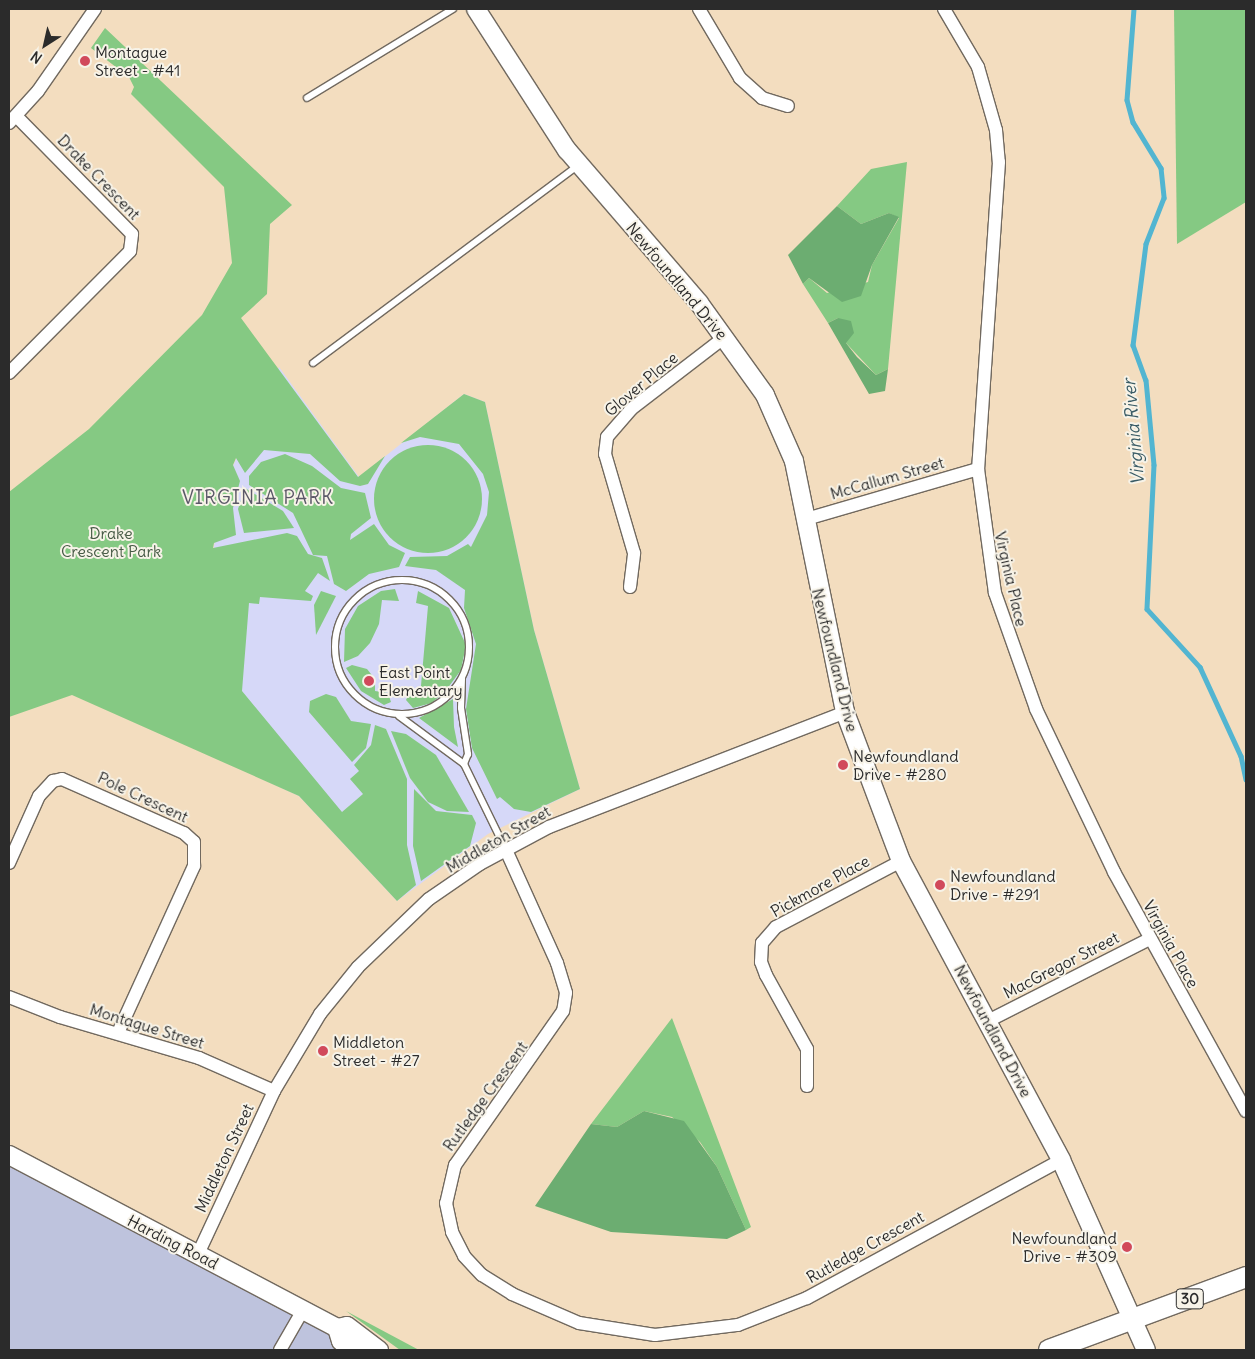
<!DOCTYPE html>
<html>
<head>
<meta charset="utf-8">
<style>
  body { margin:0 }
  #map { position:relative; width:1255px; height:1359px; overflow:hidden; background:#f3ddbf; font-family:Delius,sans-serif }
  div>[style] { position:absolute }
  .built>* { inset:0; background:#d6d8f8 }
  .industrial>* { inset:0; background:#bec3dd }
  .green>* { inset:0; background:#85c983 }
  .round { border-radius:50% }
  .forest>* { inset:0; background:#6cad71 }
  .stream>* { height:4.5px; margin:-2.25px; padding:0 2.25px; transform-origin:2.25px; border-radius:2.25px; background:#52b5d1 }
  .roads { filter:drop-shadow(1px 0 #71695f) drop-shadow(-1px 0 #71695f) drop-shadow(0 1px #71695f) drop-shadow(0 -1px #71695f) }
  .lane>* { height:6px; margin:-3px; padding:0 3px; transform-origin:3px; border-radius:3px; background:#fff }
  .lane>.ring { margin:-3px; padding:0; box-sizing:content-box; background:none; border:6px solid #fff; border-radius:50% }
  .street>* { height:12px; margin:-6px; padding:0 6px; transform-origin:6px; border-radius:6px; background:#fff }
  .secondary>* { height:18px; margin:-9px; padding:0 9px; transform-origin:9px; border-radius:9px; background:#fff }
  .primary>* { height:20px; margin:-10px; padding:0 10px; transform-origin:10px; border-radius:10px; background:#fff }
  .dots>* { width:14px; height:14px; translate:-50% -50%; box-sizing:border-box; border:2px solid #f7f3e8; border-radius:50% }
  span { translate:-50% -50%; white-space:nowrap; text-align:center; line-height:1.15; -webkit-text-stroke:4px #f7f3e8; paint-order:stroke }
  .shield-label span { padding:1px 4px; background:#f7f3e8; border:1px solid; border-radius:4px; -webkit-text-stroke-width:0 }
  .shield-label { font-size:15px; color:#2b2b2b; font-weight:700 }
  .poi-label { font-size:16px; color:#2b2b2b }
  .left { translate:0 -50%; text-align:left }
  .right { translate:-100% -50%; text-align:right }
  .street-label { font-size:16px; color:#2b2b2b }
  .park-label { font-size:16px; color:#465a45 }
  .water-label { font-size:18px; color:#395b65; font-style:italic }
  .quarter-label { font-size:19px; color:#5a5767; letter-spacing:1px }
  .frame { position:absolute; inset:0; border:10px solid #2b2b2b; pointer-events:none }
  .north { position:absolute; left:20px; top:20px; width:50px; height:50px; -webkit-text-stroke:4px #f7f3e8; paint-order:stroke; rotate:215deg; font-size:14px; font-weight:700; line-height:20px; text-align:center; color:#2b2b2b }
  .north::after { content:''; display:block; margin:auto; width:18px; height:22px; background:#2b2b2b; clip-path:polygon(50% 0,100% 100%,50% 72%,0 100%) }
</style>
</head>
<body>
<div id="map">
  <div class="built">
    <div style="clip-path:polygon(279px 367px,359px 477px,464px 394px,485px 402px,534px 630px,580px 789px,488px 834px,397px 901px,299px 796px,180px 741px,225px 483px)"></div>
  </div>
  <div class="industrial">
    <div style="clip-path:polygon(9px 1165px,113px 1220px,367px 1350px,9px 1350px)"></div>
  </div>
  <div class="green">
    <div style="clip-path:polygon(1174px 9px,1246px 9px,1246px 202px,1177px 244px)"></div>
    <div style="clip-path:polygon(105px 28px,292px 205px,270px 224px,267px 294px,241px 318px,358px 477px,385px 456px,368px 484px,360px 486px,340px 481px,310px 454px,264px 450px,245px 473px,236px 458px,233px 465px,240px 481px,233px 508px,236px 535px,214px 543px,213px 548px,287px 533px,297px 536px,308px 554px,322px 558px,330px 581px,318px 573px,305px 591px,313px 596px,311px 601px,260px 597px,259px 604px,249px 603px,242px 691px,342px 812px,363px 794px,350px 779px,359px 771px,354px 765px,371px 745px,375px 725px,386px 729px,407px 779px,407px 845px,416px 885px,397px 901px,299px 796px,72px 695px,9px 717px,9px 492px,89px 429px,202px 315px,232px 263px,224px 187px,131px 94px,134px 87px,129px 77px,91px 48px)"></div>
    <div style="clip-path:polygon(907px 162px,888px 369px,876px 375px,846px 343px,838px 318px,828px 323px,803px 284px,809px 278px,827px 293px,868px 282px,872px 265px,899px 218px,889px 213px,861px 224px,837px 206px,871px 169px)"></div>
    <div style="clip-path:polygon(464px 394px,485px 402px,534px 630px,580px 789px,531px 812px,514px 809px,500px 797px,497px 799px,472px 748px,466px 709px,476px 644px,464px 608px,465px 590px,436px 570px,405px 566px,410px 557px,447px 556px,468px 544px,471px 547px,487px 515px,489px 492px,483px 474px,459px 444px,420px 437px,401px 443px)"></div>
    <div class="round" style="left:374px;top:445px;width:108px;height:108px"></div>
    <div style="clip-path:polygon(285px 454px,312px 466px,341px 488px,365px 493px,371px 518px,351px 534px,350px 540px,374px 524px,389px 545px,405px 553px,399px 567px,369px 574px,346px 591px,334px 584px,327px 556px,313px 555px,293px 513px,249px 485px,249px 476px,261px 462px)"></div>
    <div style="clip-path:polygon(245px 488px,283px 511px,294px 528px,244px 533px,238px 509px)"></div>
    <div style="clip-path:polygon(395px 589px,399px 601px,382px 600px,379px 624px,370px 643px,358px 656px,344px 662px,345px 629px,358px 606px,381px 591px)"></div>
    <div style="clip-path:polygon(321px 591px,336px 596px,316px 635px,314px 605px)"></div>
    <div style="clip-path:polygon(418px 591px,449px 608px,466px 645px,461px 670px,447px 689px,432px 703px,413px 708px,406px 700px,408px 696px,420px 697px,428px 606px,416px 603px)"></div>
    <div style="clip-path:polygon(352px 665px,367px 669px,375px 679px,375px 691px,388px 693px,391px 702px,384px 705px,361px 691px,346px 668px)"></div>
    <div style="clip-path:polygon(326px 694px,336px 697px,351px 721px,371px 724px,366px 748px,352px 762px,309px 712px,310px 701px)"></div>
    <div style="clip-path:polygon(453px 699px,454px 727px,458px 747px,419px 718px)"></div>
    <div style="clip-path:polygon(391px 731px,406px 734px,436px 755px,469px 812px,447px 811px,428px 802px,410px 778px)"></div>
    <div style="clip-path:polygon(414px 789px,436px 811px,472px 815px,476px 823px,470px 846px,421px 881px,413px 846px)"></div>
    <div style="clip-path:polygon(672px 1018px,751px 1227px,746px 1230px,717px 1167px,700px 1142px,672px 1117px,644px 1111px,617px 1127px,591px 1124px)"></div>
    <div style="clip-path:polygon(346px 1311px,389px 1334px,419px 1350px,400px 1350px)"></div>
  </div>
  <div class="forest">
    <div style="clip-path:polygon(837px 206px,861px 224px,889px 213px,899px 217px,872px 265px,861px 296px,842px 302px,809px 278px,803px 284px,788px 255px)"></div>
    <div style="clip-path:polygon(838px 318px,851px 321px,854px 333px,846px 343px,857px 357px,876px 375px,888px 369px,885px 391px,869px 394px,828px 323px)"></div>
    <div style="clip-path:polygon(644px 1111px,684px 1121px,717px 1167px,746px 1230px,727px 1239px,611px 1232px,535px 1206px,591px 1124px,617px 1127px)"></div>
  </div>
  <div class="stream">
    <div style="left:1134px;top:9px;width:91px;rotate:94.4deg"></div>
    <div style="left:1127px;top:100px;width:23px;rotate:75deg"></div>
    <div style="left:1133px;top:122px;width:54px;rotate:58.7deg"></div>
    <div style="left:1161px;top:168px;width:30px;rotate:84deg"></div>
    <div style="left:1164px;top:198px;width:49px;rotate:111.4deg"></div>
    <div style="left:1146px;top:244px;width:102px;rotate:97.3deg"></div>
    <div style="left:1133px;top:345px;width:37px;rotate:70deg"></div>
    <div style="left:1146px;top:380px;width:85px;rotate:84.6deg"></div>
    <div style="left:1154px;top:465px;width:144px;rotate:92.8deg"></div>
    <div style="left:1147px;top:609px;width:79px;rotate:47.6deg"></div>
    <div style="left:1200px;top:667px;width:98px;rotate:65.3deg"></div>
    <div style="left:1241px;top:756px;width:24px;rotate:78deg"></div>
  </div>
  <div class="roads">
    <div class="lane">
      <div style="left:307px;top:98px;width:171px;rotate:-31.4deg"></div>
      <div style="left:313px;top:363px;width:329px;rotate:-36.7deg"></div>
      <div class="ring" style="left:335px;top:580px;width:128px;height:128px"></div>
      <div style="left:462px;top:679px;width:29px;rotate:92deg"></div>
      <div style="left:461px;top:708px;width:47px;rotate:81.3deg"></div>
      <div style="left:468px;top:754px;width:11px;rotate:112deg"></div>
      <div style="left:399px;top:716px;width:81px;rotate:36.4deg"></div>
      <div style="left:464px;top:764px;width:96px;rotate:64deg"></div>
    </div>
    <div class="street">
      <div style="left:699px;top:9px;width:80px;rotate:59.3deg"></div>
      <div style="left:740px;top:78px;width:30px;rotate:42deg"></div>
      <div style="left:762px;top:98px;width:27px;rotate:17deg"></div>
      <div style="left:944px;top:9px;width:67px;rotate:59.6deg"></div>
      <div style="left:978px;top:67px;width:66px;rotate:74.1deg"></div>
      <div style="left:996px;top:130px;width:32px;rotate:85deg"></div>
      <div style="left:999px;top:162px;width:308px;rotate:93.9deg"></div>
      <div style="left:978px;top:469px;width:125px;rotate:82.2deg"></div>
      <div style="left:995px;top:593px;width:123px;rotate:70.5deg"></div>
      <div style="left:1036px;top:709px;width:181px;rotate:64.4deg"></div>
      <div style="left:1114px;top:872px;width:273px;rotate:61.1deg"></div>
      <div style="left:9px;top:123px;width:43px;rotate:-47.8deg"></div>
      <div style="left:38px;top:91px;width:100px;rotate:-55.2deg"></div>
      <div style="left:9px;top:373px;width:172px;rotate:-45.2deg"></div>
      <div style="left:130px;top:251px;width:17px;rotate:-83deg"></div>
      <div style="left:132px;top:234px;width:165px;rotate:-134.5deg"></div>
      <div style="left:806px;top:519px;width:179px;rotate:-16.2deg"></div>
      <div style="left:630px;top:587px;width:34px;rotate:-83deg"></div>
      <div style="left:634px;top:553px;width:103px;rotate:-106.3deg"></div>
      <div style="left:605px;top:454px;width:17px;rotate:-83deg"></div>
      <div style="left:607px;top:437px;width:37px;rotate:-49deg"></div>
      <div style="left:631px;top:409px;width:118px;rotate:-37.5deg"></div>
      <div style="left:506px;top:850px;width:124px;rotate:65.7deg"></div>
      <div style="left:557px;top:963px;width:31px;rotate:73deg"></div>
      <div style="left:566px;top:993px;width:18px;rotate:99deg"></div>
      <div style="left:563px;top:1011px;width:188px;rotate:125deg"></div>
      <div style="left:455px;top:1165px;width:39px;rotate:103deg"></div>
      <div style="left:446px;top:1203px;width:30px;rotate:78deg"></div>
      <div style="left:452px;top:1232px;width:27px;rotate:63deg"></div>
      <div style="left:464px;top:1256px;width:26px;rotate:47deg"></div>
      <div style="left:482px;top:1275px;width:36px;rotate:32deg"></div>
      <div style="left:512px;top:1294px;width:73px;rotate:23.4deg"></div>
      <div style="left:579px;top:1323px;width:77px;rotate:9deg"></div>
      <div style="left:655px;top:1335px;width:84px;rotate:-6.9deg"></div>
      <div style="left:738px;top:1325px;width:74px;rotate:-21.4deg"></div>
      <div style="left:807px;top:1298px;width:289px;rotate:-28.5deg"></div>
      <div style="left:9px;top:863px;width:73px;rotate:-65.9deg"></div>
      <div style="left:39px;top:796px;width:21px;rotate:-47deg"></div>
      <div style="left:53px;top:781px;width:9px;rotate:-13deg"></div>
      <div style="left:62px;top:779px;width:133px;rotate:23.9deg"></div>
      <div style="left:184px;top:833px;width:13px;rotate:42deg"></div>
      <div style="left:194px;top:842px;width:24px;rotate:90deg"></div>
      <div style="left:194px;top:866px;width:183px;rotate:114.5deg"></div>
      <div style="left:9px;top:997px;width:55px;rotate:21.4deg"></div>
      <div style="left:60px;top:1017px;width:145px;rotate:16.4deg"></div>
      <div style="left:199px;top:1058px;width:82px;rotate:23.7deg"></div>
      <div style="left:990px;top:1020px;width:177px;rotate:-26.9deg"></div>
      <div style="left:807px;top:1086px;width:37px;rotate:-90deg"></div>
      <div style="left:807px;top:1049px;width:85px;rotate:-119deg"></div>
      <div style="left:766px;top:975px;width:14px;rotate:-111deg"></div>
      <div style="left:761px;top:962px;width:19px;rotate:-87deg"></div>
      <div style="left:762px;top:943px;width:21px;rotate:-49deg"></div>
      <div style="left:776px;top:927px;width:141px;rotate:-27.8deg"></div>
      <div style="left:198px;top:1254px;width:180px;rotate:-65deg"></div>
      <div style="left:274px;top:1091px;width:90px;rotate:-59.1deg"></div>
      <div style="left:320px;top:1014px;width:60px;rotate:-51deg"></div>
      <div style="left:358px;top:967px;width:98px;rotate:-43.8deg"></div>
      <div style="left:429px;top:899px;width:62px;rotate:-34.5deg"></div>
      <div style="left:480px;top:864px;width:78px;rotate:-28.2deg"></div>
      <div style="left:549px;top:827px;width:318px;rotate:-21.2deg"></div>
      <div style="left:280px;top:1350px;width:46px;rotate:-60.1deg"></div>
    </div>
    <div class="secondary">
      <div style="left:476px;top:9px;width:168px;rotate:57.2deg"></div>
      <div style="left:567px;top:150px;width:202px;rotate:49.2deg"></div>
      <div style="left:699px;top:303px;width:113px;rotate:54.3deg"></div>
      <div style="left:765px;top:395px;width:72px;rotate:66.3deg"></div>
      <div style="left:794px;top:461px;width:256px;rotate:78.5deg"></div>
      <div style="left:845px;top:712px;width:159px;rotate:69.4deg"></div>
      <div style="left:901px;top:861px;width:339px;rotate:61.8deg"></div>
      <div style="left:1061px;top:1160px;width:208px;rotate:65.9deg"></div>
      <div style="left:9px;top:1155px;width:371px;rotate:27.8deg"></div>
      <div style="left:337px;top:1328px;width:10px;rotate:-11deg"></div>
      <div style="left:347px;top:1326px;width:40px;rotate:37deg"></div>
      <div style="left:337px;top:1328px;width:14px;rotate:73deg"></div>
      <div style="left:341px;top:1341px;width:17px;rotate:33deg"></div>
    </div>
    <div class="primary">
      <div style="left:1049px;top:1350px;width:210px;rotate:-20.3deg"></div>
    </div>
  </div>
  <div class="dots">
    <div style="left:85px;top:61px;background:#d1495b"></div>
    <div style="left:369px;top:681px;background:#d1495b"></div>
    <div style="left:843px;top:765px;background:#d1495b"></div>
    <div style="left:940px;top:885px;background:#d1495b"></div>
    <div style="left:323px;top:1051px;background:#d1495b"></div>
    <div style="left:1127px;top:1247px;background:#d1495b"></div>
  </div>
  <div class="shield-label">
    <span style="left:1190px;top:1299px">30</span>
  </div>
  <div class="poi-label">
    <span class="left" style="left:95px;top:61px">Montague<br>Street - #41</span>
    <span class="left" style="left:379px;top:681px">East Point<br>Elementary</span>
    <span class="left" style="left:853px;top:765px">Newfoundland<br>Drive - #280</span>
    <span class="left" style="left:950px;top:885px">Newfoundland<br>Drive - #291</span>
    <span class="left" style="left:333px;top:1051px">Middleton<br>Street - #27</span>
    <span class="right" style="left:1117px;top:1247px">Newfoundland<br>Drive - #309</span>
  </div>
  <div class="street-label">
    <span style="left:99px;top:177px;rotate:46deg">Drake Crescent</span>
    <span style="left:677px;top:281px;rotate:50deg">Newfoundland Drive</span>
    <span style="left:641px;top:384px;rotate:-40deg">Glover Place</span>
    <span style="left:887px;top:478px;rotate:-16deg">McCallum Street</span>
    <span style="left:1011px;top:579px;rotate:77deg">Virginia Place</span>
    <span style="left:835px;top:660px;rotate:76deg">Newfoundland Drive</span>
    <span style="left:143px;top:797px;rotate:25deg">Pole Crescent</span>
    <span style="left:498px;top:839px;rotate:-30deg">Middleton Street</span>
    <span style="left:820px;top:886px;rotate:-29deg">Pickmore Place</span>
    <span style="left:1171px;top:944px;rotate:61deg">Virginia Place</span>
    <span style="left:1061px;top:965px;rotate:-27deg">MacGregor Street</span>
    <span style="left:147px;top:1026px;rotate:17deg">Montague Street</span>
    <span style="left:993px;top:1031px;rotate:62deg">Newfoundland Drive</span>
    <span style="left:485px;top:1096px;rotate:-54deg">Rutledge Crescent</span>
    <span style="left:224px;top:1158px;rotate:-65deg">Middleton Street</span>
    <span style="left:173px;top:1242px;rotate:27deg">Harding Road</span>
    <span style="left:865px;top:1247px;rotate:-29deg">Rutledge Crescent</span>
  </div>
  <div class="park-label">
    <span style="left:111px;top:542px">Drake<br>Crescent Park</span>
  </div>
  <div class="water-label">
    <span style="left:1134px;top:432px;rotate:-95deg">Virginia River</span>
  </div>
  <div class="quarter-label">
    <span style="left:258px;top:498px">VIRGINIA PARK</span>
  </div>
  <div class="frame"></div>
  <div class="north">N</div>
</div>
</body>
</html>
